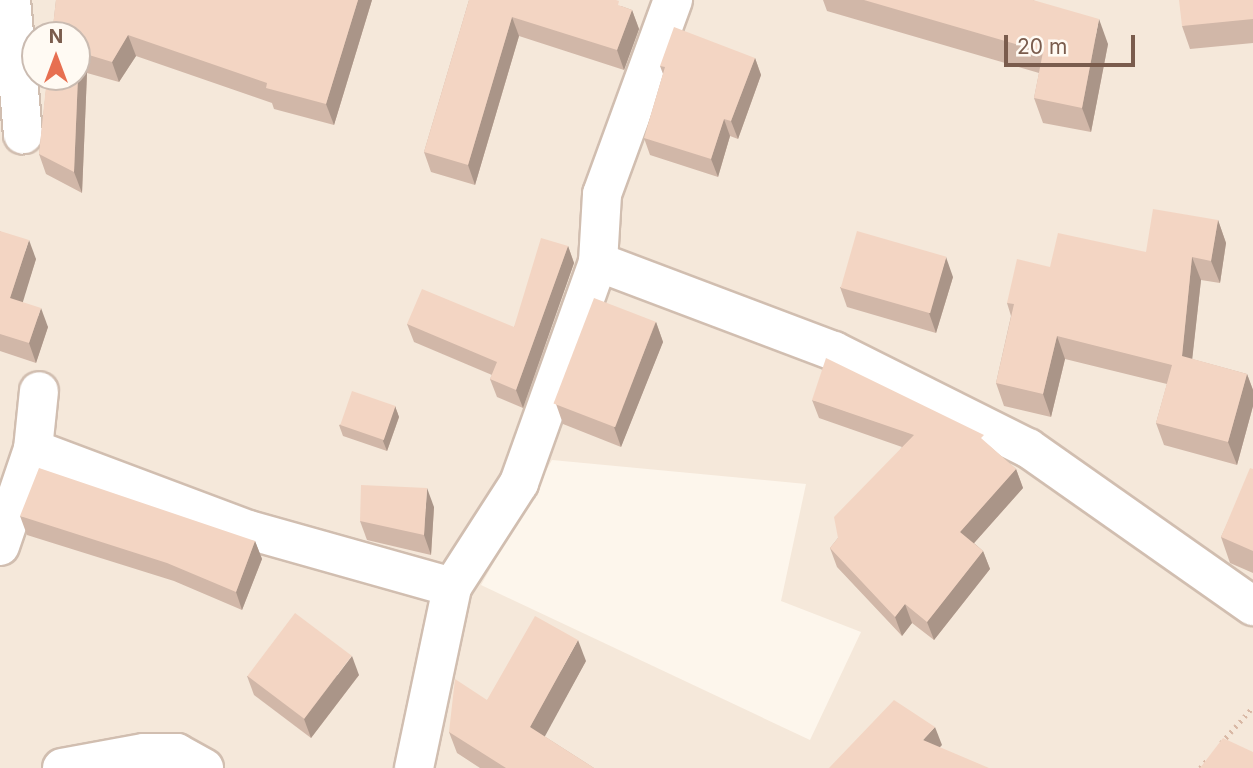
<!DOCTYPE html>
<html>
<head>
<meta charset="utf-8">
<style>
  body { margin:0 }
  #map { position:relative; width:1253px; height:768px; overflow:hidden; background:#fdf6ec; font-family:Inter,sans-serif }
  div>[style] { position:absolute }
  .residential>* { inset:0; background:#f5e8da }
  .path>* { height:4.5px; margin-top:-2.25px; transform-origin:0; background:repeating-linear-gradient(90deg,#d9b8a5 0 2px,transparent 0 7px) }
  .roads { filter:drop-shadow(2px 0 #d1beb0) drop-shadow(-2px 0 #d1beb0) drop-shadow(0 2px #d1beb0) drop-shadow(0 -2px #d1beb0) }
  .minor>* { height:38px; margin:-19px; padding:0 19px; transform-origin:19px; border-radius:19px; background:#fff }
  .wall>* { inset:0; background:#d1b7a8 }
  .shaded-wall>* { inset:0; background:#aa9588 }
  .building>* { inset:0; background:#f3d5c3; transform-origin:0 0 }
  span { translate:-50% -50%; white-space:nowrap; text-align:center; line-height:1.15; -webkit-text-stroke:5px #fffaf3; paint-order:stroke }
  .north { position:absolute; left:21px; top:21px; width:70px; height:70px; box-sizing:border-box; background:#fffaf3; border:2px solid #cabbb1; border-radius:50%; rotate:0deg; font-size:19px; font-weight:700; line-height:28px; text-align:center; color:#7a5c4d }
  .north::after { content:''; display:block; margin:auto; width:24px; height:32px; background:#e76f51; clip-path:polygon(50% 0,100% 100%,50% 72%,0 100%) }
  .scale { position:absolute; left:1004px; top:35px; width:131px; height:32px; box-sizing:border-box; border:4px solid #7a5c4d; border-top:0; padding-left:9px; font-size:21px; line-height:24px; white-space:nowrap; color:#7a5c4d; -webkit-text-stroke:5px #fffaf3; paint-order:stroke }
</style>
</head>
<body>
<div id="map">
  <div class="residential">
    <div style="clip-path:polygon(evenodd,0 0,1253px 0,1253px 768px,0 768px,0 0,35px 35px,77px 35px,77px 77px,35px 77px,35px 35px,0 0,552px 460px,806px 484px,781px 601px,861px 632px,810px 740px,481px 585px,552px 460px)"></div>
  </div>
  <div class="path">
    <div style="left:1221px;top:743px;width:48px;rotate:-48.4deg"></div>
    <div style="left:1200px;top:768px;width:13px;rotate:-48deg"></div>
  </div>
  <div class="roads">
    <div class="minor">
      <div style="left:11px;top:0;width:135px;rotate:84.9deg"></div>
      <div style="left:598px;top:262px;width:68px;rotate:-86.6deg"></div>
      <div style="left:602px;top:194px;width:207px;rotate:-69.9deg"></div>
      <div style="left:33px;top:449px;width:231px;rotate:20.6deg"></div>
      <div style="left:249px;top:530px;width:211px;rotate:15.7deg"></div>
      <div style="left:452px;top:587px;width:124px;rotate:-57.2deg"></div>
      <div style="left:519px;top:483px;width:235px;rotate:-70.3deg"></div>
      <div style="left:598px;top:262px;width:252px;rotate:20.7deg"></div>
      <div style="left:834px;top:351px;width:217px;rotate:26.6deg"></div>
      <div style="left:1028px;top:448px;width:275px;rotate:35.1deg"></div>
      <div style="left:0;top:546px;width:102px;rotate:-71.2deg"></div>
      <div style="left:33px;top:449px;width:58px;rotate:-84.1deg"></div>
      <div style="left:62px;top:768px;width:83px;rotate:-10.4deg"></div>
      <div style="left:144px;top:753px;width:33px"></div>
      <div style="left:177px;top:753px;width:31px;rotate:29deg"></div>
      <div style="left:414px;top:768px;width:185px;rotate:-78.1deg"></div>
    </div>
  </div>
  <div class="wall">
    <div style="clip-path:polygon(56px 0,372px 0,334px 125px,274px 109px,272px 103px,136px 56px,119px 82px,87px 73px,82px 193px,46px 174px,39px 154px)"></div>
    <div style="clip-path:polygon(469px 0,621px 6px,632px 10px,639px 29px,624px 70px,519px 36px,475px 185px,431px 172px,424px 152px)"></div>
    <div style="clip-path:polygon(823px 0,1033px 0,1108px 44px,1091px 132px,1043px 123px,1034px 98px,1039px 73px,827px 11px)"></div>
    <div style="clip-path:polygon(1253px 0,1253px 43px,1190px 49px,1182px 26px)"></div>
    <div style="clip-path:polygon(755px 58px,761px 75px,738px 139px,730px 136px,718px 177px,650px 155px,644px 138px,663px 74px,660px 66px)"></div>
    <div style="clip-path:polygon(1218px 220px,1226px 243px,1220px 283px,1201px 280px,1192px 359px,1247px 374px,1253px 390px,1253px 406px,1237px 465px,1164px 445px,1156px 423px,1167px 384px,1065px 359px,1051px 417px,1004px 406px,996px 383px,1011px 316px,1007px 303px,1050px 267px,1146px 252px)"></div>
    <div style="clip-path:polygon(0 231px,36px 259px,22px 302px,48px 327px,36px 363px,0 351px)"></div>
    <div style="clip-path:polygon(568px 246px,574px 263px,523px 408px,497px 397px,490px 379px,492px 375px,414px 342px,407px 324px,514px 327px)"></div>
    <div style="clip-path:polygon(953px 277px,936px 333px,847px 307px,840px 287px)"></div>
    <div style="clip-path:polygon(656px 322px,663px 342px,621px 447px,563px 424px,556px 404px)"></div>
    <div style="clip-path:polygon(812px 400px,986px 443px,1016px 469px,1023px 488px,974px 543px,983px 551px,990px 569px,934px 640px,912px 623px,902px 636px,837px 567px,830px 548px,838px 538px,902px 447px,819px 418px)"></div>
    <div style="clip-path:polygon(395px 406px,399px 417px,387px 451px,343px 436px,339px 425px)"></div>
    <div style="clip-path:polygon(1253px 469px,1253px 573px,1230px 563px,1221px 537px)"></div>
    <div style="clip-path:polygon(434px 507px,431px 555px,367px 540px,360px 521px)"></div>
    <div style="clip-path:polygon(20px 516px,255px 541px,262px 559px,242px 610px,174px 581px,27px 535px)"></div>
    <div style="clip-path:polygon(586px 661px,544px 736px,594px 768px,480px 768px,457px 753px,449px 732px,487px 700px)"></div>
    <div style="clip-path:polygon(359px 675px,311px 738px,254px 695px,247px 676px)"></div>
  </div>
  <div class="shaded-wall">
    <div style="clip-path:polygon(358px 0,372px 0,334px 125px,326px 104px)"></div>
    <div style="clip-path:polygon(632px 10px,639px 29px,624px 70px,617px 50px)"></div>
    <div style="clip-path:polygon(512px 17px,519px 36px,475px 185px,468px 165px)"></div>
    <div style="clip-path:polygon(1099px 19px,1108px 44px,1091px 132px,1082px 108px)"></div>
    <div style="clip-path:polygon(128px 35px,136px 56px,119px 82px,112px 62px)"></div>
    <div style="clip-path:polygon(79px 52px,87px 73px,82px 193px,74px 172px)"></div>
    <div style="clip-path:polygon(755px 58px,761px 75px,738px 139px,731px 121px)"></div>
    <div style="clip-path:polygon(724px 119px,730px 136px,718px 177px,711px 159px)"></div>
    <div style="clip-path:polygon(1218px 220px,1226px 243px,1220px 283px,1211px 261px)"></div>
    <div style="clip-path:polygon(29px 240px,36px 259px,18px 318px,10px 298px)"></div>
    <div style="clip-path:polygon(568px 246px,574px 263px,523px 408px,516px 390px)"></div>
    <div style="clip-path:polygon(946px 257px,953px 277px,936px 333px,929px 313px)"></div>
    <div style="clip-path:polygon(1192px 257px,1201px 280px,1190px 379px,1182px 356px)"></div>
    <div style="clip-path:polygon(41px 308px,48px 327px,36px 363px,29px 343px)"></div>
    <div style="clip-path:polygon(656px 322px,663px 342px,621px 447px,614px 427px)"></div>
    <div style="clip-path:polygon(1057px 336px,1065px 359px,1051px 417px,1043px 394px)"></div>
    <div style="clip-path:polygon(1247px 374px,1253px 390px,1253px 406px,1237px 465px,1228px 442px)"></div>
    <div style="clip-path:polygon(395px 406px,399px 417px,387px 451px,383px 441px)"></div>
    <div style="clip-path:polygon(1016px 469px,1023px 488px,967px 551px,960px 532px)"></div>
    <div style="clip-path:polygon(427px 488px,434px 507px,431px 555px,424px 535px)"></div>
    <div style="clip-path:polygon(255px 541px,262px 559px,242px 610px,236px 592px)"></div>
    <div style="clip-path:polygon(983px 551px,990px 569px,934px 640px,927px 622px)"></div>
    <div style="clip-path:polygon(905px 604px,912px 623px,902px 636px,895px 617px)"></div>
    <div style="clip-path:polygon(578px 640px,586px 661px,538px 749px,530px 727px)"></div>
    <div style="clip-path:polygon(352px 656px,359px 675px,311px 738px,304px 719px)"></div>
    <div style="clip-path:polygon(935px 727px,942px 745px,930px 758px,923px 740px)"></div>
  </div>
  <div class="building">
    <div style="clip-path:polygon(56px 0,358px 0,326px 104px,266px 88px,267px 83px,128px 35px,112px 62px,79px 52px,74px 172px,39px 154px,47px 77px,77px 77px,77px 35px,52px 35px)"></div>
    <div style="clip-path:polygon(469px 0,616px 0,619px 1px,618px 5px,632px 10px,617px 50px,512px 17px,468px 165px,424px 152px)"></div>
    <div style="clip-path:polygon(864px 0,1033px 0,1099px 19px,1082px 108px,1034px 98px,1043px 52px)"></div>
    <div style="clip-path:polygon(1179px 0,1253px 0,1253px 19px,1182px 26px)"></div>
    <div style="clip-path:polygon(674px 27px,755px 58px,731px 121px,724px 119px,711px 159px,644px 138px,665px 67px,660px 66px)"></div>
    <div style="clip-path:polygon(1153px 209px,1218px 220px,1211px 261px,1192px 257px,1182px 356px,1247px 374px,1228px 442px,1156px 423px,1172px 365px,1057px 336px,1043px 394px,996px 383px,1014px 304px,1007px 303px,1017px 259px,1050px 267px,1058px 233px,1146px 252px)"></div>
    <div style="clip-path:polygon(0 231px,29px 240px,10px 298px,41px 308px,29px 343px,0 334px)"></div>
    <div style="left:857px;top:231px;width:93px;height:59px;rotate:16deg"></div>
    <div style="clip-path:polygon(541px 238px,568px 246px,516px 390px,490px 379px,497px 362px,407px 324px,422px 289px,514px 327px)"></div>
    <div style="left:594px;top:298px;width:66px;height:113px;rotate:21deg"></div>
    <div style="clip-path:polygon(826px 358px,984px 435px,981px 438px,1016px 469px,960px 532px,983px 551px,927px 622px,905px 604px,895px 617px,830px 548px,838px 538px,834px 517px,914px 435px,812px 400px)"></div>
    <div style="left:352px;top:391px;width:46px;height:36px;rotate:19deg"></div>
    <div style="clip-path:polygon(39px 468px,255px 541px,236px 592px,167px 563px,20px 516px)"></div>
    <div style="clip-path:polygon(1250px 468px,1253px 469px,1253px 551px,1221px 537px)"></div>
    <div style="clip-path:polygon(361px 485px,427px 488px,424px 535px,360px 521px)"></div>
    <div style="left:295px;top:613px;width:71px;height:79px;rotate:37deg"></div>
    <div style="clip-path:polygon(535px 616px,578px 640px,530px 727px,594px 768px,506px 768px,449px 732px,455px 679px,487px 700px)"></div>
    <div style="clip-path:polygon(894px 700px,935px 727px,923px 740px,989px 768px,829px 768px)"></div>
    <div style="clip-path:polygon(1223px 738px,1253px 752px,1253px 768px,1200px 768px)"></div>
  </div>
  <div class="north">N</div>
  <div class="scale">20 m</div>
</div>
</body>
</html>
